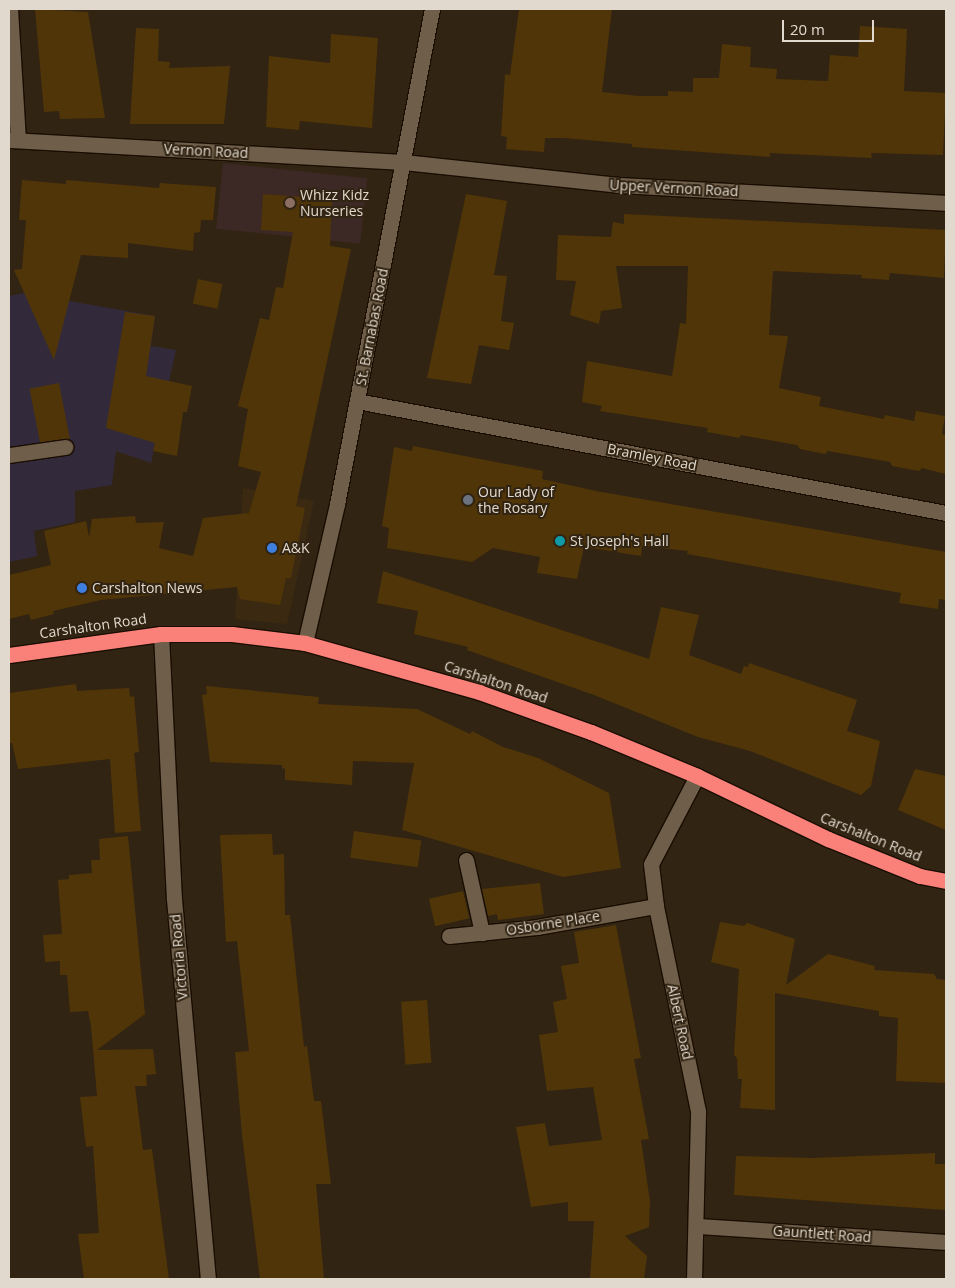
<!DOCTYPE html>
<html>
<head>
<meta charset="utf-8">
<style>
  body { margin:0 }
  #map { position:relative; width:955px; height:1288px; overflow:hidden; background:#312412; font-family:"Open Sans",sans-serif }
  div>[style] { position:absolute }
  .built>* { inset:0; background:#3b2a11 }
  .industrial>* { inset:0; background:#322a3a }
  .education>* { inset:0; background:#3c2825; transform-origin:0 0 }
  .building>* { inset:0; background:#503508; transform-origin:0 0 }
  .roads { filter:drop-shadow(1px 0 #190d00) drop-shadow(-1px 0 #190d00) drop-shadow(0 1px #190d00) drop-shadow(0 -1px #190d00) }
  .minor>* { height:15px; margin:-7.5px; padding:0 7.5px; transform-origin:7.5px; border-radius:7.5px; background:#6e5e4a }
  .highway>* { height:15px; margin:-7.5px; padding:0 7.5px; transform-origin:7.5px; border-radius:7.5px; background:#fa8179 }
  .dots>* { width:14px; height:14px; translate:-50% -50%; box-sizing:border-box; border:2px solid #312412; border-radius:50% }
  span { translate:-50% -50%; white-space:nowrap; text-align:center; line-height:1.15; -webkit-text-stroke:4px #312412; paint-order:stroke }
  .street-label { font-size:14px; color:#e2d9ce }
  .poi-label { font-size:14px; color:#e2d9ce }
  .left { translate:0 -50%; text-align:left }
  .frame { position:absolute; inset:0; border:10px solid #e2d9ce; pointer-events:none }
  .scale { position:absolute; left:782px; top:20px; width:92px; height:22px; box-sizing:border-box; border:2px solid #e2d9ce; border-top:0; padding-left:6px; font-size:15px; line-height:18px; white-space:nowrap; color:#e2d9ce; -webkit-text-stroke:4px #312412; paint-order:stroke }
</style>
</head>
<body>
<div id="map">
  <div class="built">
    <div style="clip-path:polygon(243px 488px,314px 501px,287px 624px,235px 619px)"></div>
  </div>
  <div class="industrial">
    <div style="clip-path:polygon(24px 293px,155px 316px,151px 346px,176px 350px,151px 463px,116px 451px,112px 485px,75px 491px,75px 522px,34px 531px,37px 556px,9px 562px,9px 296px)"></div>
  </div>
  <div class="education">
    <div style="left:223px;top:163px;width:145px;height:66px;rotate:6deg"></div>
  </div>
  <div class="building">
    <div style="clip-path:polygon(35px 9px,88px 12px,105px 118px,60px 119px,59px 111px,44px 112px)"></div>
    <div style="clip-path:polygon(519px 9px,612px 9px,602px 92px,639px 96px,668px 96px,668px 91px,693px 92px,693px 78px,719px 78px,722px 44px,751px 47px,750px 67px,777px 69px,776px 79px,828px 81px,830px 55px,858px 57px,860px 26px,907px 29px,904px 91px,946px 93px,943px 155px,871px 153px,872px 158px,770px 153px,770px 157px,632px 147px,632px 144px,564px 138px,545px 138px,544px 152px,506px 149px,507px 137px,501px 136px,505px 74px,510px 75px)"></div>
    <div style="clip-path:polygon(136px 28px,159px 29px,158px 61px,170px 62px,169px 68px,230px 66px,224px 124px,130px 124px)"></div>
    <div style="clip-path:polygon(331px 34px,378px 38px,372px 128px,300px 121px,299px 130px,266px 127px,269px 56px,330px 63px)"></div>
    <div style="clip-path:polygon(22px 180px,66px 184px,66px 180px,159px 188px,160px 183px,216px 187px,213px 220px,201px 220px,200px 232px,194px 233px,193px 251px,128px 243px,128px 258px,81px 255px,54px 360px,14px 270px,22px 269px,26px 220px,19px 220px)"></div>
    <div style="clip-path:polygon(263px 194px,332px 199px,330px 246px,351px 249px,296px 506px,305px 508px,291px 578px,286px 578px,280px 605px,240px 599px,237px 587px,101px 600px,53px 611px,54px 614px,31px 620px,29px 614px,9px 619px,9px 575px,51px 565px,44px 531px,86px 521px,89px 537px,92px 519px,135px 516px,136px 523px,164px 522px,159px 548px,193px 556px,203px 518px,249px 513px,261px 472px,238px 466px,248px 409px,238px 406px,260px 318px,269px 320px,276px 287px,283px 288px,293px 232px,261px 230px)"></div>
    <div style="clip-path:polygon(466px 194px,507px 201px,494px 275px,507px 276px,501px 321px,514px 323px,509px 350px,479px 345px,471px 384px,427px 378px)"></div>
    <div style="clip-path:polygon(624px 214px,946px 230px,944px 278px,890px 273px,889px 280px,861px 278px,862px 275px,773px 271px,769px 335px,788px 336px,779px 388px,821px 397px,819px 406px,884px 419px,885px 415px,914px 421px,916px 411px,945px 416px,942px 434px,946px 435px,946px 474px,922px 468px,919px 471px,892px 466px,890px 462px,828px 451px,825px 454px,800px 449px,797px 445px,740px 435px,740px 438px,707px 432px,708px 428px,600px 411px,602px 406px,582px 402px,587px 361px,672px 376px,680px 323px,686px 324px,688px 266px,616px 266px,622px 308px,601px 311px,599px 324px,570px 315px,576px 281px,556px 280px,558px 235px,611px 237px,613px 222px,624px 224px)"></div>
    <div style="left:198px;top:279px;width:25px;height:25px;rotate:12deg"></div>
    <div style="clip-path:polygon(125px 312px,155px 316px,146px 376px,192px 386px,187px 412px,183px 412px,177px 456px,153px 451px,155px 443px,106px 428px)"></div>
    <div style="left:59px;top:383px;width:57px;height:30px;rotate:79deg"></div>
    <div style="clip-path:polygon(413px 446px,543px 471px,542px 479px,596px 491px,946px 552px,946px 600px,939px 599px,938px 609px,899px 603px,901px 593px,687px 554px,688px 551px,642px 546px,641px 556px,584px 547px,577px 579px,537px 573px,540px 557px,493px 548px,472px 562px,387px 548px,389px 528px,382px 526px,394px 447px,412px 451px)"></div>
    <div style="clip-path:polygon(383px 571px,649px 659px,661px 607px,699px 615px,689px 655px,741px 674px,744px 666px,748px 667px,749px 663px,857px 700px,847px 731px,880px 741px,871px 786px,861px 795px,750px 751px,698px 737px,594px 695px,467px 650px,468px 647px,414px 634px,418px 611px,377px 603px)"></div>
    <div style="clip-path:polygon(76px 684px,77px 691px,129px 688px,130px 697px,134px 696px,139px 752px,134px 753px,135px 761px,141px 831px,115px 833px,110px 759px,18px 769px,12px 743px,9px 743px,9px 693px)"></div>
    <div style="clip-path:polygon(206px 686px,319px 697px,318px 704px,417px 709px,470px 734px,472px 731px,503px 747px,538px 758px,609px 793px,621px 868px,563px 877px,402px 830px,414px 763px,353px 761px,352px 785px,285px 780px,285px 768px,282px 769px,282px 765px,210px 762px,202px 695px,207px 694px)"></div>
    <div style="clip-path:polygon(915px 769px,946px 776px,946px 830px,898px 810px)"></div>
    <div style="left:354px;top:831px;width:68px;height:27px;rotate:8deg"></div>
    <div style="clip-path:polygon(272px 834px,273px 855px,284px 854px,285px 915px,290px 915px,304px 1047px,307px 1046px,314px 1101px,321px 1101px,331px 1184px,316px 1184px,324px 1279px,260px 1279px,242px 1135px,235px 1052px,249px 1051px,237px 941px,226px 942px,220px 835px)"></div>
    <div style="clip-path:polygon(128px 836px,145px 1014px,97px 1050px,153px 1049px,156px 1074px,146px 1075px,147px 1086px,135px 1086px,143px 1150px,152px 1149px,169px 1279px,84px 1279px,78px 1234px,99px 1233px,93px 1146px,86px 1147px,80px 1097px,97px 1096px,91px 1026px,88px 1011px,70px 1012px,67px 975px,60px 975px,60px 961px,45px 962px,43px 935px,62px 934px,58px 880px,69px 879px,69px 875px,92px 873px,91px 860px,100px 860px,99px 839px)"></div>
    <div style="clip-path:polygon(540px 883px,544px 914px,498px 920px,497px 914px,488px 916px,482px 889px)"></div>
    <div style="left:463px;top:891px;width:28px;height:35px;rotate:77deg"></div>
    <div style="clip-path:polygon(720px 922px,744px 926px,747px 923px,795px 939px,786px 985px,828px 954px,875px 966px,874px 970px,934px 974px,937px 979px,946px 980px,946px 1083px,896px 1081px,898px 1018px,879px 1016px,879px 1011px,775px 993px,775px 1110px,740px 1108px,742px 1079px,738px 1079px,737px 1058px,734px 1055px,739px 969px,711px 962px)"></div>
    <div style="clip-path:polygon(616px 925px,641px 1058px,634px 1059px,649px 1139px,641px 1140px,650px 1201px,649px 1227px,625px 1236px,647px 1256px,644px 1279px,590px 1279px,594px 1221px,568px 1221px,568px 1202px,531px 1207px,516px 1127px,545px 1123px,549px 1146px,602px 1140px,593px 1087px,547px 1091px,539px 1035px,558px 1032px,553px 1002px,567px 999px,561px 966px,579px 963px,574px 932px)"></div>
    <div style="left:427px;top:1000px;width:63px;height:26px;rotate:86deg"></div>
    <div style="clip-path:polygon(935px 1153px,935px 1164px,946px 1164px,946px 1210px,734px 1195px,736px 1156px,812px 1158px)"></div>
  </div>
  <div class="roads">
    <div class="minor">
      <div style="left:10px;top:9px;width:131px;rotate:86.5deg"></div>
      <div style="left:9px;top:140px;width:396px;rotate:3.2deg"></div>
      <div style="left:404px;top:162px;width:215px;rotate:6.1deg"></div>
      <div style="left:618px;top:185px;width:328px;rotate:3.1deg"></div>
      <div style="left:357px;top:401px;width:600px;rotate:10.77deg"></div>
      <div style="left:9px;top:455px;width:57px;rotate:-8.1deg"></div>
      <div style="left:161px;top:634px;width:265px;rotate:87.2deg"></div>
      <div style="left:174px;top:899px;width:382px;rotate:84.9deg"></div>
      <div style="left:305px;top:643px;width:143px;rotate:-77deg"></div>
      <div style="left:337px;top:504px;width:504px;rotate:-79.14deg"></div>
      <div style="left:466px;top:860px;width:75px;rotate:77.6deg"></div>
      <div style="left:449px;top:936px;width:88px;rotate:-5.8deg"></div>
      <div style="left:537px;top:927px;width:121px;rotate:-10deg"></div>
      <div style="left:698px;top:1226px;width:249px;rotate:3.7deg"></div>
      <div style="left:694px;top:1279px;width:168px;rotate:-88.6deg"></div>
      <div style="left:698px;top:1111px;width:209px;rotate:-101.6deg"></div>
      <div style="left:656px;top:906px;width:42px;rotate:-96.8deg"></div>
      <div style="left:651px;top:864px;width:99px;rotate:-62.4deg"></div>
    </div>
    <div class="highway">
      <div style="left:9px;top:655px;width:153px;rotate:-7.9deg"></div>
      <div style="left:161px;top:634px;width:71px"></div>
      <div style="left:232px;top:634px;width:74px;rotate:7deg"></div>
      <div style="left:305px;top:643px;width:181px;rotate:15.7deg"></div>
      <div style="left:479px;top:692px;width:119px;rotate:19.7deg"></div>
      <div style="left:591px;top:732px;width:115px;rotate:22.5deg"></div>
      <div style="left:697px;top:776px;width:145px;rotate:25.7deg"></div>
      <div style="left:828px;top:839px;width:99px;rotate:21.9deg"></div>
      <div style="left:920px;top:876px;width:26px;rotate:11deg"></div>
    </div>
  </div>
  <div class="dots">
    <div style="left:290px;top:203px;background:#8d6e63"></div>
    <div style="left:468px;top:500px;background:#6b7280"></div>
    <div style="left:560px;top:541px;background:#0f9aa8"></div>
    <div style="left:272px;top:548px;background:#3f7fe0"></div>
    <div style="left:82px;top:588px;background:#3f7fe0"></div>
  </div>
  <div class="street-label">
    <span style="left:206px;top:151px;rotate:3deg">Vernon Road</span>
    <span style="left:674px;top:188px;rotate:3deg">Upper Vernon Road</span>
    <span style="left:372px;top:327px;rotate:-79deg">St. Barnabas Road</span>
    <span style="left:652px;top:457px;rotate:11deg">Bramley Road</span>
    <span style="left:93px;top:626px;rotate:-8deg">Carshalton Road</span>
    <span style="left:496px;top:682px;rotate:18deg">Carshalton Road</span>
    <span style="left:871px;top:837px;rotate:22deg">Carshalton Road</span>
    <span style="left:553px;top:923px;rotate:-9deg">Osborne Place</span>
    <span style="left:179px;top:957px;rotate:-95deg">Victoria Road</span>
    <span style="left:680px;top:1022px;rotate:78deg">Albert Road</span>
    <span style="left:822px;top:1234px;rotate:4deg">Gauntlett Road</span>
  </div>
  <div class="poi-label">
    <span class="left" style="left:300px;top:203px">Whizz Kidz<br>Nurseries</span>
    <span class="left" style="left:478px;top:500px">Our Lady of<br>the Rosary</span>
    <span class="left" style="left:570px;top:541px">St Joseph's Hall</span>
    <span class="left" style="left:282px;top:548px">A&amp;K</span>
    <span class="left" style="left:92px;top:588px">Carshalton News</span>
  </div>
  <div class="frame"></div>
  <div class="scale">20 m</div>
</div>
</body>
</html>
